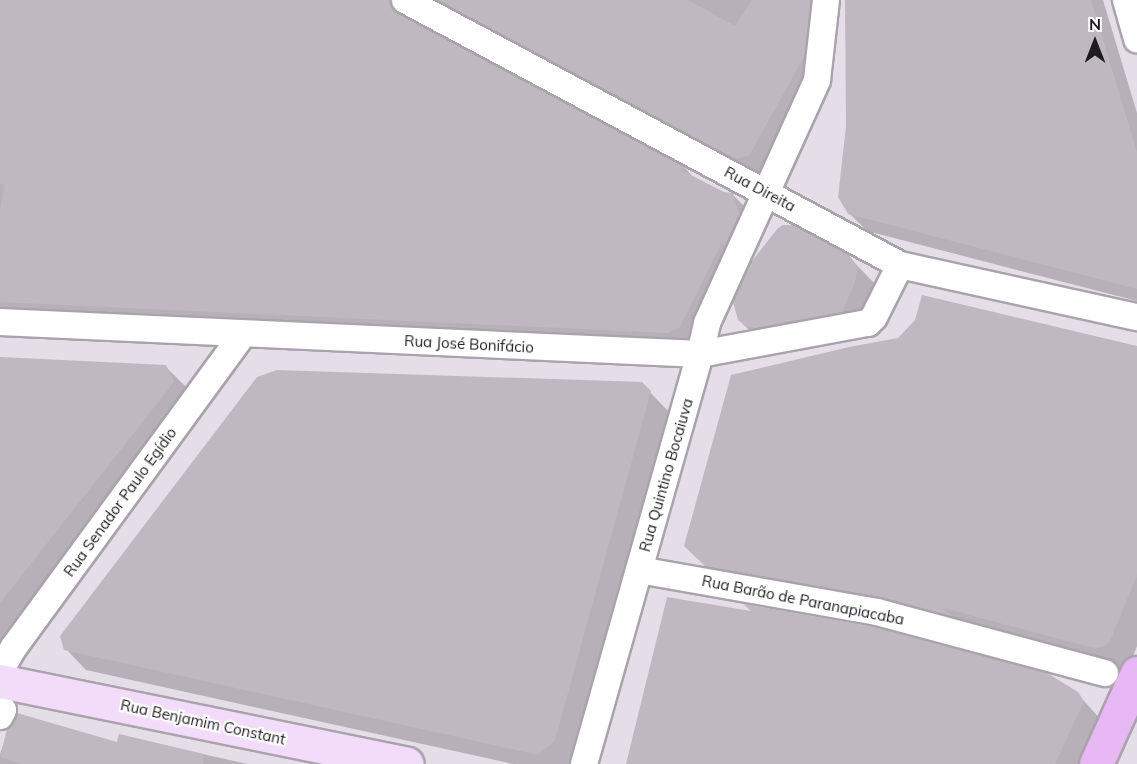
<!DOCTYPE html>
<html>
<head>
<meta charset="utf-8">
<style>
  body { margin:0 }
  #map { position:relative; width:1137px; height:764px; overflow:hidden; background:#e5dde7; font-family:Mulish,sans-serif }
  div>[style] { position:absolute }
  .shadow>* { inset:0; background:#0003 }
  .building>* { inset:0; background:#bfb8c1 }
  .roads { filter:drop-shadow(2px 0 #aaa3ac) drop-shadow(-2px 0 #aaa3ac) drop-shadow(0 2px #aaa3ac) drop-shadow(0 -2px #aaa3ac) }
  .pedestrian>* { height:26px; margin:-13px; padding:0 13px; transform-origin:13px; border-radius:13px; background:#fff }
  .secondary>* { height:33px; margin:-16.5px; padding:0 16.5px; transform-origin:16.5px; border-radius:16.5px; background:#f3dbfa }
  .primary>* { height:33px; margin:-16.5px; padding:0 16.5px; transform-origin:16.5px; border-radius:16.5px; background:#e8b8f4 }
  span { translate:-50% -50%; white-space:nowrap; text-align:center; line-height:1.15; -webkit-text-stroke:4.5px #fff; paint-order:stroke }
  .street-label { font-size:15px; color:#1f1c20 }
  .north { position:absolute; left:1065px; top:12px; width:60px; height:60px; -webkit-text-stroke:4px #fff; paint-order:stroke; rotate:0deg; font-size:16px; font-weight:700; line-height:24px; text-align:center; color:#1f1c20 }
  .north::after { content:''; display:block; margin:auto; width:21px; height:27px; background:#1f1c20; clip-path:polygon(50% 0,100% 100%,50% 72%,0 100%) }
</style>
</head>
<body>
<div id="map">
  <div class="shadow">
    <div style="clip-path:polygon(0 0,830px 0,833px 15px,769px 176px,755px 179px,412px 15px,412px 22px,686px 169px,696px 180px,724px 193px,732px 194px,753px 215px,700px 348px,0 321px)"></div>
    <div style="clip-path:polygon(847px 0,1103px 0,1137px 113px,1137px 301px,867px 231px,849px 213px)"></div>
    <div style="clip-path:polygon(848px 256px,876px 285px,878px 294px,863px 333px,763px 344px,742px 323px)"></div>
    <div style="clip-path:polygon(1137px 348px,1137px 646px,1131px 662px,1119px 669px,962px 627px,727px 587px,686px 546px)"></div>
    <div style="clip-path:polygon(0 358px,165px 366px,188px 389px,0 646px)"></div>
    <div style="clip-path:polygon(642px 384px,670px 413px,575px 760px,570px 764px,513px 764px,86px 670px,66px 649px)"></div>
    <div style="clip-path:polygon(1077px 693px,1103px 722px,1083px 764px,627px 764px)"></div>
    <div style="clip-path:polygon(9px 730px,118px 744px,120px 736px,248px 764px,0 764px,0 754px)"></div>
  </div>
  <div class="building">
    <div style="clip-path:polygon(0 0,390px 0,398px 13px,686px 168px,679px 169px,724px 192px,733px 193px,739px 215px,724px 248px,723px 240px,680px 327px,668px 333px,0 302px,0 212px,4px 185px,0 183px)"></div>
    <div style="clip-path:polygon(437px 0,688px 0,735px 26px,752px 0,811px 0,805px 55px,749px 156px,733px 159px)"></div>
    <div style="clip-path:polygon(845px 0,1091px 0,1137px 152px,1137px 289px,848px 214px,838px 197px,846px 126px)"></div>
    <div style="clip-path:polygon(783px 225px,794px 225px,849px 255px,858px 268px,854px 285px,842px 312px,756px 328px,746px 326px,738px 320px,733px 302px,752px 261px,778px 228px)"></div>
    <div style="clip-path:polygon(922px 295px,1137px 346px,1137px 575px,1110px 641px,1103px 647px,1093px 648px,940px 607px,954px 617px,880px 597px,705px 566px,684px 546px,731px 375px,849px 347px,898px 338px,915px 320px)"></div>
    <div style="clip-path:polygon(0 357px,166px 365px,174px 382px,0 603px)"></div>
    <div style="clip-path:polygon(277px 370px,642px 382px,651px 391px,555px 740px,538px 755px,64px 650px,60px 636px,257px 377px)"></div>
    <div style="clip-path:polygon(667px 597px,751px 611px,743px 604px,874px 627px,1047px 673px,1078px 692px,1084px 701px,1055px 764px,626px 764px)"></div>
    <div style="clip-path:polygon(17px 713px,117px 742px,119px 734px,204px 754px,203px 764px,20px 764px,0 757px,7px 729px)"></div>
  </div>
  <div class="roads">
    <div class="pedestrian">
      <div style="left:405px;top:0;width:561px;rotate:28.16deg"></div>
      <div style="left:900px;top:265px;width:243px;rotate:12.4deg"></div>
      <div style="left:1126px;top:0;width:41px;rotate:74.2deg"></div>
      <div style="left:0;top:322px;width:701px;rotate:2.62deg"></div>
      <div style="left:700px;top:354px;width:171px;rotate:-10.5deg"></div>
      <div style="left:868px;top:323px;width:8px;rotate:-45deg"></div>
      <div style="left:874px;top:317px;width:58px;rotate:-63.4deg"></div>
      <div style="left:639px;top:570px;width:242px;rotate:10deg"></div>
      <div style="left:877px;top:612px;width:236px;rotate:15deg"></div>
      <div style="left:0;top:671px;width:28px;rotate:-60deg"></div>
      <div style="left:14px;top:647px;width:388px;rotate:-53.8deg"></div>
      <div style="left:0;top:709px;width:3px;rotate:18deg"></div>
      <div style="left:3px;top:710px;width:7px;rotate:117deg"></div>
      <div style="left:584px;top:764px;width:426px;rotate:-74.2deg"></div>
      <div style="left:700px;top:354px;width:32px;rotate:-77deg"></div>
      <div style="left:707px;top:323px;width:267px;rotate:-65.6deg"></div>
      <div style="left:817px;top:80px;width:81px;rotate:-83.6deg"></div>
    </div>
    <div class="secondary">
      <div style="left:0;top:681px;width:415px;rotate:11.5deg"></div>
    </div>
    <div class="primary">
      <div style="left:1096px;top:764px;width:100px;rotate:-65.7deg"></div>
    </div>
  </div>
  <div class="street-label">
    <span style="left:760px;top:189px;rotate:28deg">Rua Direita</span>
    <span style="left:469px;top:344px;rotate:3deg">Rua José Bonifácio</span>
    <span style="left:666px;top:475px;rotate:-74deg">Rua Quintino Bocaiuva</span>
    <span style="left:120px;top:502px;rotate:-54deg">Rua Senador Paulo Egídio</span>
    <span style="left:803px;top:600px;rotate:11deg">Rua Barão de Paranapiacaba</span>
    <span style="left:203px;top:722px;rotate:12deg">Rua Benjamim Constant</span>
  </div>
  <div class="north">N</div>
</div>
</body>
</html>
